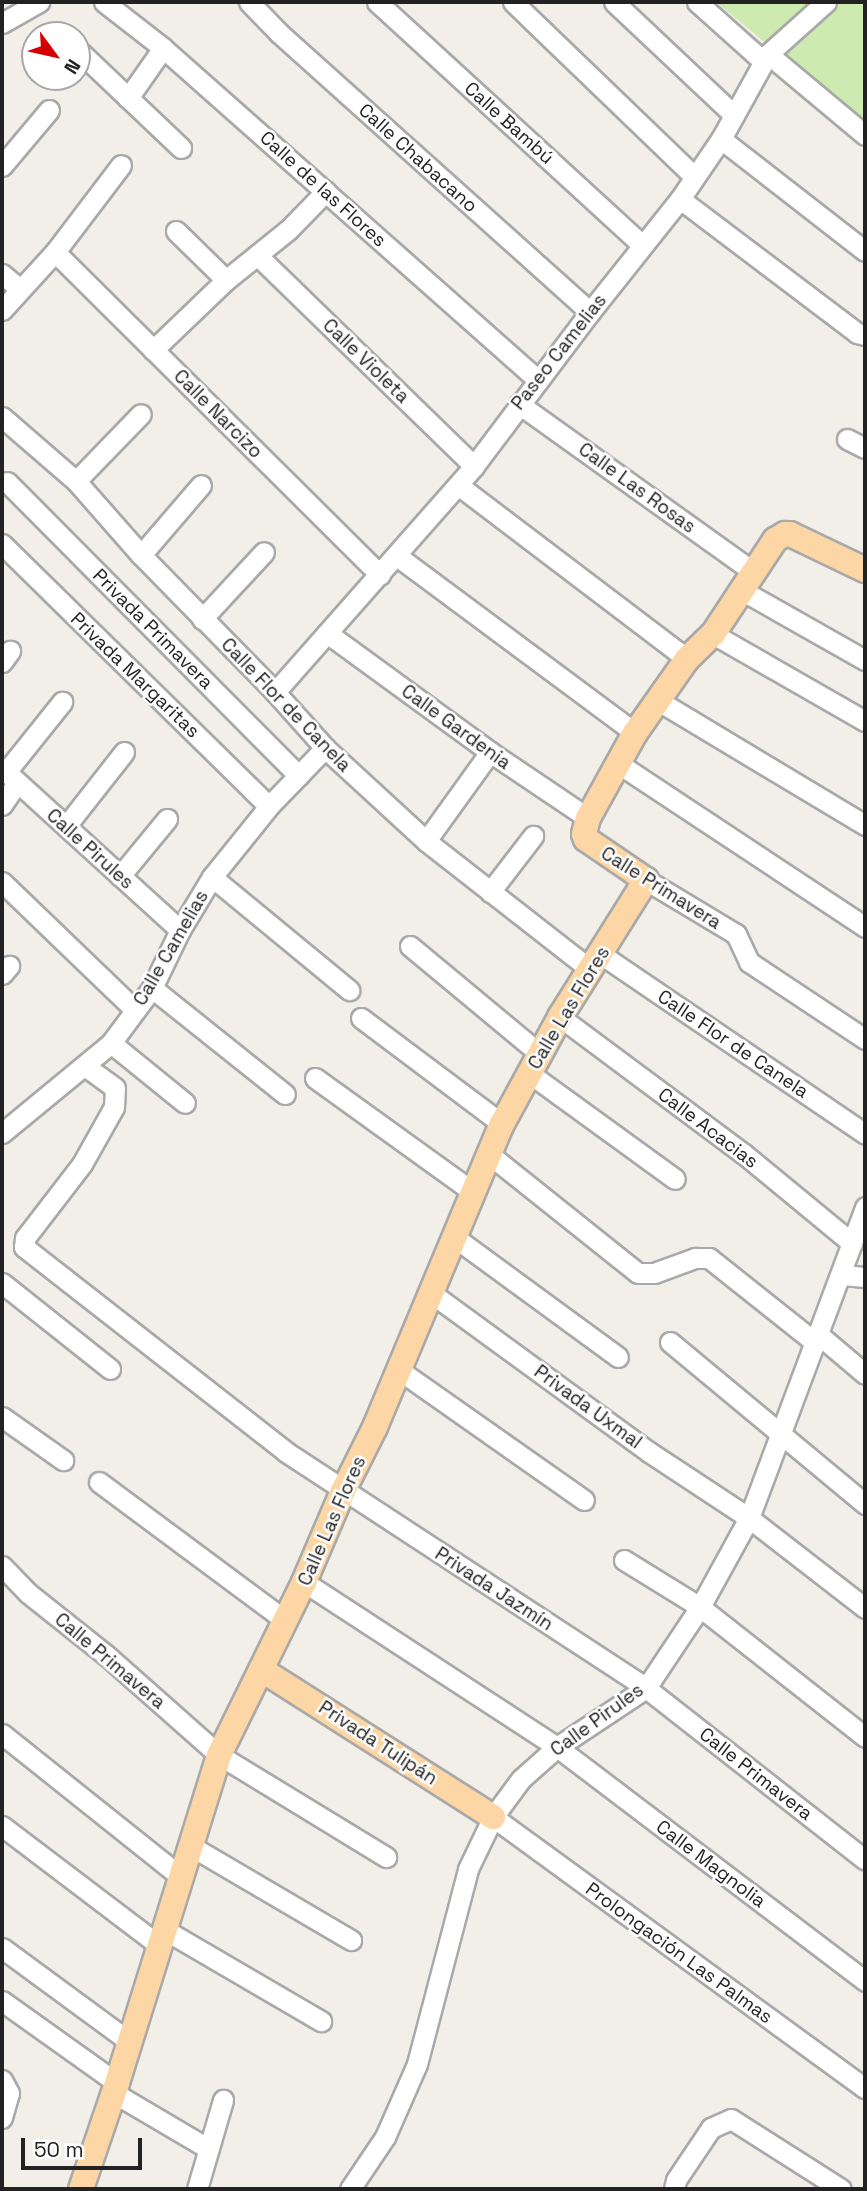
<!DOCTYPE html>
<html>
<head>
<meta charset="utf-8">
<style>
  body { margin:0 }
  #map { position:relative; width:867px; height:2191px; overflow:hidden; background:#f2efe9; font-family:"Space Grotesk",sans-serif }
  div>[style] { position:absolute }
  .grass>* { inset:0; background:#cdebb0 }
  .roads { filter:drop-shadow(2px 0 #a9a9a9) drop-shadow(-2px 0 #a9a9a9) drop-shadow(0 2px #a9a9a9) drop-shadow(0 -2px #a9a9a9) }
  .minor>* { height:19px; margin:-9.5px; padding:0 9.5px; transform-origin:9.5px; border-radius:9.5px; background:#fff }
  .major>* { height:24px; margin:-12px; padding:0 12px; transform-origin:12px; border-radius:12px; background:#fcd6a4 }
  span { translate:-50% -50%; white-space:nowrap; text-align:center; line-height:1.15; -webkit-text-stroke:5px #fff; paint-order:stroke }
  .street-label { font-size:19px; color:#222 }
  .frame { position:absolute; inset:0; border:4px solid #222; pointer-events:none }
  .north { position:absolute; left:21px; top:21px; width:70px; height:70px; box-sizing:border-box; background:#fff; border:2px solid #a7a7a7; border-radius:50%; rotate:123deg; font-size:19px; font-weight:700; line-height:28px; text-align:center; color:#222 }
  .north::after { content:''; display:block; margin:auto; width:24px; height:32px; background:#d40000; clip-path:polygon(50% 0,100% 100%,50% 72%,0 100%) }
  .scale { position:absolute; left:21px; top:2138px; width:121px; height:32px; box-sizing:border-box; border:4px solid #222; border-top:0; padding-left:9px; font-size:21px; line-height:24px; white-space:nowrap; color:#222; -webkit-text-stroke:5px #fff; paint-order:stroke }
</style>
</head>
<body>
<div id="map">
  <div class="grass">
    <div style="clip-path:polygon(716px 2px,865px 2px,865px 125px)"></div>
  </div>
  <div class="roads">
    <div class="minor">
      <div style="left:104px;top:2px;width:75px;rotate:37.9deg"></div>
      <div style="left:163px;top:48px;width:501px;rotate:41.52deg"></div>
      <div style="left:249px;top:2px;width:43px;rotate:45.9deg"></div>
      <div style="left:279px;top:33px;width:418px;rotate:41.9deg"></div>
      <div style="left:377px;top:2px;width:360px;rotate:42.5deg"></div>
      <div style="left:513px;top:2px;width:251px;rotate:43.9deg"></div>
      <div style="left:614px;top:2px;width:165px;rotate:43.3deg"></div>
      <div style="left:697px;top:2px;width:89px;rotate:41.8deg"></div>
      <div style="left:2px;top:23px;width:43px;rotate:-29.6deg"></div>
      <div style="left:81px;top:53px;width:138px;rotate:43.5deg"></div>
      <div style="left:768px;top:54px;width:126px;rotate:39.9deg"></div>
      <div style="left:128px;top:98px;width:61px;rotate:-55deg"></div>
      <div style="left:721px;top:139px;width:182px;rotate:37.9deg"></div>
      <div style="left:2px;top:166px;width:73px;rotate:-50deg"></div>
      <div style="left:680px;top:199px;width:222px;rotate:37.1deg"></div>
      <div style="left:857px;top:333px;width:8px;rotate:14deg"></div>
      <div style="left:176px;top:231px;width:70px;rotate:44.4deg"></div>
      <div style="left:55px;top:252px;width:458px;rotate:44.8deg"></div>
      <div style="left:257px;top:255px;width:303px;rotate:44.2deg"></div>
      <div style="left:2px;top:274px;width:23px;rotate:40deg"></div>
      <div style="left:2px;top:310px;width:79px;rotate:-47.6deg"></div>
      <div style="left:55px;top:252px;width:109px;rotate:-52.8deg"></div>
      <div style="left:153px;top:350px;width:101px;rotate:-43.8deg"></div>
      <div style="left:226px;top:280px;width:80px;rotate:-38.9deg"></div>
      <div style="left:288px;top:230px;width:54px;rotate:-45.7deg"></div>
      <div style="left:519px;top:404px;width:289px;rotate:35.6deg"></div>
      <div style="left:2px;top:417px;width:98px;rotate:40.9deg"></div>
      <div style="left:76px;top:481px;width:98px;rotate:48.7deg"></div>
      <div style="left:141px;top:555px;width:192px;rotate:45.6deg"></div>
      <div style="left:275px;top:692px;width:75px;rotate:48.2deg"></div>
      <div style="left:325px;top:748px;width:137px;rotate:42.6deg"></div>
      <div style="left:426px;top:841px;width:209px;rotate:38deg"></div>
      <div style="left:847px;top:439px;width:20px;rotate:27deg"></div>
      <div style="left:76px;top:481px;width:93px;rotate:-45.9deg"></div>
      <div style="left:7px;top:482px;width:414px;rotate:45.2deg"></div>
      <div style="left:458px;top:485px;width:288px;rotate:37.2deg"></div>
      <div style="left:2px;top:544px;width:374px;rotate:44.5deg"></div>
      <div style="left:141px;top:555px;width:92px;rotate:-49.4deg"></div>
      <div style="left:397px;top:556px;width:297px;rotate:36.6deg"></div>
      <div style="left:743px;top:591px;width:140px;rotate:29.5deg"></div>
      <div style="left:202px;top:619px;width:91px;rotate:-47.2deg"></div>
      <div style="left:327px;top:633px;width:202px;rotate:36.1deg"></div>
      <div style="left:490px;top:752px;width:118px;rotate:34deg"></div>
      <div style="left:713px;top:634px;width:175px;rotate:29.8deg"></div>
      <div style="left:2px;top:662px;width:14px;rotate:-54deg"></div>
      <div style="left:275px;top:692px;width:301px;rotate:-48.6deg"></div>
      <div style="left:474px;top:466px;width:193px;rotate:-53deg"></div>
      <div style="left:590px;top:312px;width:144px;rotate:-51.5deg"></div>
      <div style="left:680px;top:199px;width:73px;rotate:-55.7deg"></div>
      <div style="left:721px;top:139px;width:97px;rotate:-61.1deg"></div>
      <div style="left:768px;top:54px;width:78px;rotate:-41.9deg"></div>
      <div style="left:657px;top:700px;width:243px;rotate:31deg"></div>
      <div style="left:616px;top:762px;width:299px;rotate:33.5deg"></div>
      <div style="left:2px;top:768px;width:241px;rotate:42.3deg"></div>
      <div style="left:6px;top:772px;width:90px;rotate:-51.3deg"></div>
      <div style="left:2px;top:805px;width:27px;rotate:-56deg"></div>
      <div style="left:66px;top:826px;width:94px;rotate:-51.9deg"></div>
      <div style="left:426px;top:841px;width:110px;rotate:-54.3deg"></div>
      <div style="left:120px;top:876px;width:74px;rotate:-50.5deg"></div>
      <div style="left:212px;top:877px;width:178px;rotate:39.5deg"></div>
      <div style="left:646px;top:880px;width:105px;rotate:31deg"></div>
      <div style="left:736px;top:934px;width:31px;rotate:65deg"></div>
      <div style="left:749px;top:962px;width:139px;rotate:33.6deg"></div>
      <div style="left:2px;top:882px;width:185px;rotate:43.9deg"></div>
      <div style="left:490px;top:892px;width:71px;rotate:-52.5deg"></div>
      <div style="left:410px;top:946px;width:169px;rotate:39.7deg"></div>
      <div style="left:602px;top:955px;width:318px;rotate:34.2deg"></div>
      <div style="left:2px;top:974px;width:11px;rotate:-49deg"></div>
      <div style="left:152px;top:988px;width:170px;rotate:38.6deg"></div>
      <div style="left:560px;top:1017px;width:229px;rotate:36.7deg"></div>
      <div style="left:744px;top:1154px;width:140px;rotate:39.5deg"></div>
      <div style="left:361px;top:1018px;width:176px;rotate:36.9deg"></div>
      <div style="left:111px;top:1043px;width:95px;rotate:39deg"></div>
      <div style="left:85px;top:1066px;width:37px;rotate:36deg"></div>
      <div style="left:115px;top:1088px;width:19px;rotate:93deg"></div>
      <div style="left:114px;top:1107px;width:65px;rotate:119.3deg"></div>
      <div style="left:82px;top:1164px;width:93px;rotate:127.6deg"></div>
      <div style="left:25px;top:1238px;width:9px;rotate:96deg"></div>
      <div style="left:24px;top:1247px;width:333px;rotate:38deg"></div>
      <div style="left:286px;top:1452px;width:430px;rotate:33.2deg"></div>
      <div style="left:646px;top:1688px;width:278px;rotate:38.1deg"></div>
      <div style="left:529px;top:1073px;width:180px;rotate:36deg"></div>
      <div style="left:315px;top:1078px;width:195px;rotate:35.8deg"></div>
      <div style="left:2px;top:1133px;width:141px;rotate:-39.5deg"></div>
      <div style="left:111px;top:1043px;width:69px;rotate:-53.3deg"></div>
      <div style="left:152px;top:988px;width:64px;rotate:-64.2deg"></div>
      <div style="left:180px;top:930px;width:62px;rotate:-58.9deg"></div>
      <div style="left:212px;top:877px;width:91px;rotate:-51.2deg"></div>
      <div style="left:269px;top:806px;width:81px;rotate:-46deg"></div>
      <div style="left:490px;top:1155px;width:189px;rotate:38.6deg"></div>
      <div style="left:638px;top:1273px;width:16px"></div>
      <div style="left:654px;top:1273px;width:44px;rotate:-20.1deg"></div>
      <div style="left:695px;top:1258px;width:14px"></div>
      <div style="left:709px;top:1258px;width:137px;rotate:38.5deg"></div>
      <div style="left:454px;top:1237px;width:203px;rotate:36.2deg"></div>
      <div style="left:842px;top:1275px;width:23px;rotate:5deg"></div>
      <div style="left:2px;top:1283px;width:138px;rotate:38.5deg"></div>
      <div style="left:431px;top:1293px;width:270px;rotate:36.1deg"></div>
      <div style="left:649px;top:1452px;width:120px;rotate:33.4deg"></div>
      <div style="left:749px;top:1518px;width:147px;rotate:37.8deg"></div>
      <div style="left:819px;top:1335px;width:60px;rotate:40.3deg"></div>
      <div style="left:670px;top:1342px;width:254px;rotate:39.7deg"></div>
      <div style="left:399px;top:1370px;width:226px;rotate:35.1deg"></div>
      <div style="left:2px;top:1417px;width:75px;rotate:35.2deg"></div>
      <div style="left:99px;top:1482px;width:233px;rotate:36.6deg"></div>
      <div style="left:624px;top:1560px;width:89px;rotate:31.7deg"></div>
      <div style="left:700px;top:1607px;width:210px;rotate:38.2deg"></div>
      <div style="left:2px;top:1566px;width:37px;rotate:46deg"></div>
      <div style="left:28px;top:1593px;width:100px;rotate:38.5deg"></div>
      <div style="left:106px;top:1655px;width:151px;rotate:41.5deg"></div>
      <div style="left:219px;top:1755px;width:196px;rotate:31.4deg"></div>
      <div style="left:304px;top:1582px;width:302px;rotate:33.1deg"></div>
      <div style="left:557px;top:1747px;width:387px;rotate:37.2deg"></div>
      <div style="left:2px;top:1734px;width:228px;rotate:38.6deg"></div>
      <div style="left:493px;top:1817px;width:460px;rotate:36.1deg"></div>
      <div style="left:2px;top:1826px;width:198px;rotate:37.2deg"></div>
      <div style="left:189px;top:1845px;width:188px;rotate:30.4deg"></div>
      <div style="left:165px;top:1930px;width:181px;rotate:30.3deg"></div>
      <div style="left:2px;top:1948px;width:159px;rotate:36.3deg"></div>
      <div style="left:2px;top:2001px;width:141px;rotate:35.5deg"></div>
      <div style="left:2px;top:2080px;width:15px;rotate:62deg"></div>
      <div style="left:9px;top:2093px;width:26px;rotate:106deg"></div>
      <div style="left:114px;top:2093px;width:110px;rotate:30.5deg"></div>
      <div style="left:197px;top:2189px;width:93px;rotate:-73.7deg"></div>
      <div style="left:350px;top:2189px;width:63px;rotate:-56.1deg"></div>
      <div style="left:385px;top:2137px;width:80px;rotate:-66.3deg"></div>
      <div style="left:417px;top:2064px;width:202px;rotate:-75.3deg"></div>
      <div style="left:468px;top:1869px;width:58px;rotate:-64.3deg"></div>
      <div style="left:493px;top:1817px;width:47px;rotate:-53.6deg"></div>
      <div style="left:521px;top:1779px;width:48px;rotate:-41.6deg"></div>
      <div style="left:557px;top:1747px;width:107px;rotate:-33.5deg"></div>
      <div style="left:646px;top:1688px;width:97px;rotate:-56.3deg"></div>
      <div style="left:700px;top:1607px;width:102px;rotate:-61.2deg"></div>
      <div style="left:749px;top:1518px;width:332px;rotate:-69.5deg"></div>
      <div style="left:674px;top:2189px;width:9px;rotate:-77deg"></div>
      <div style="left:676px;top:2180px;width:63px;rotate:-56.1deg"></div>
      <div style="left:711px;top:2128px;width:22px;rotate:-24deg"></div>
      <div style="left:731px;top:2119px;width:130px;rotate:32.5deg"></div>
    </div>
    <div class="major">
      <div style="left:262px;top:1670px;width:274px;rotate:32.5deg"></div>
      <div style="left:81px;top:2189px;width:112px;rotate:-71.2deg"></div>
      <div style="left:117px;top:2083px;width:343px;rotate:-72.7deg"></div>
      <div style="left:219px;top:1755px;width:193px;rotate:-63.8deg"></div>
      <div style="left:304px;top:1582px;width:99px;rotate:-66.8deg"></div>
      <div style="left:343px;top:1491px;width:72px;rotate:-63.4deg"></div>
      <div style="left:375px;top:1427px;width:329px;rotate:-67.3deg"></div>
      <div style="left:502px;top:1124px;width:122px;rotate:-61.5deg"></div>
      <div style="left:560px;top:1017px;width:162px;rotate:-57.9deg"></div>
      <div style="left:646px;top:880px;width:73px;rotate:-145.7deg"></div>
      <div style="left:586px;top:839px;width:5px;rotate:-112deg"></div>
      <div style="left:584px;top:834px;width:16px;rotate:-76deg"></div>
      <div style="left:588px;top:818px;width:97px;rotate:-61.1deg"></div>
      <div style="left:635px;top:733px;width:90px;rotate:-54.9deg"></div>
      <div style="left:687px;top:659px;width:36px;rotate:-44deg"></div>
      <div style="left:713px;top:634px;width:113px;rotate:-56.6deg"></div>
      <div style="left:775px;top:540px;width:12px;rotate:-31deg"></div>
      <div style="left:785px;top:534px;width:5px"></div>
      <div style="left:790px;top:534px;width:83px;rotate:25.6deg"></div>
    </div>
  </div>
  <div class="street-label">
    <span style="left:509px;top:123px;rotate:42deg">Calle Bambú</span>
    <span style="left:418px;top:158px;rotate:42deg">Calle Chabacano</span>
    <span style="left:323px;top:189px;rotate:42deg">Calle de las Flores</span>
    <span style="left:559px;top:352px;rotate:-52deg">Paseo Camelias</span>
    <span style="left:366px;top:361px;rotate:44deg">Calle Violeta</span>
    <span style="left:218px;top:414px;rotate:45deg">Calle Narcizo</span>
    <span style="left:637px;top:488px;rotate:36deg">Calle Las Rosas</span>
    <span style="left:153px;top:629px;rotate:45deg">Privada Primavera</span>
    <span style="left:135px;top:675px;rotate:44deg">Privada Margaritas</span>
    <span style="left:286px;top:705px;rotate:46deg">Calle Flor de Canela</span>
    <span style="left:456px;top:727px;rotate:36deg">Calle Gardenia</span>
    <span style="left:90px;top:849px;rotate:42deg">Calle Pirules</span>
    <span style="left:661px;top:888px;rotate:32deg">Calle Primavera</span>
    <span style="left:171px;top:948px;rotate:-60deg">Calle Camelias</span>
    <span style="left:569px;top:1008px;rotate:-59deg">Calle Las Flores</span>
    <span style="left:733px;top:1044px;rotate:34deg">Calle Flor de Canela</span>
    <span style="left:708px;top:1128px;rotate:37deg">Calle Acacias</span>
    <span style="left:588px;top:1407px;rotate:36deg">Privada Uxmal</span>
    <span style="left:332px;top:1521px;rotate:-66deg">Calle Las Flores</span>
    <span style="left:494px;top:1589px;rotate:33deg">Privada Jazmín</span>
    <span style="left:110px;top:1661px;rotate:40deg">Calle Primavera</span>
    <span style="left:597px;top:1720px;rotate:-36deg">Calle Pirules</span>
    <span style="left:378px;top:1743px;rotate:33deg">Privada Tulipán</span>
    <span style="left:756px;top:1774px;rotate:38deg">Calle Primavera</span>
    <span style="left:711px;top:1864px;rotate:37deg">Calle Magnolia</span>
    <span style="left:679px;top:1953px;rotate:36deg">Prolongación Las Palmas</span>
  </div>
  <div class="frame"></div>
  <div class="north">N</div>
  <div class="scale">50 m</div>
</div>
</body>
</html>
